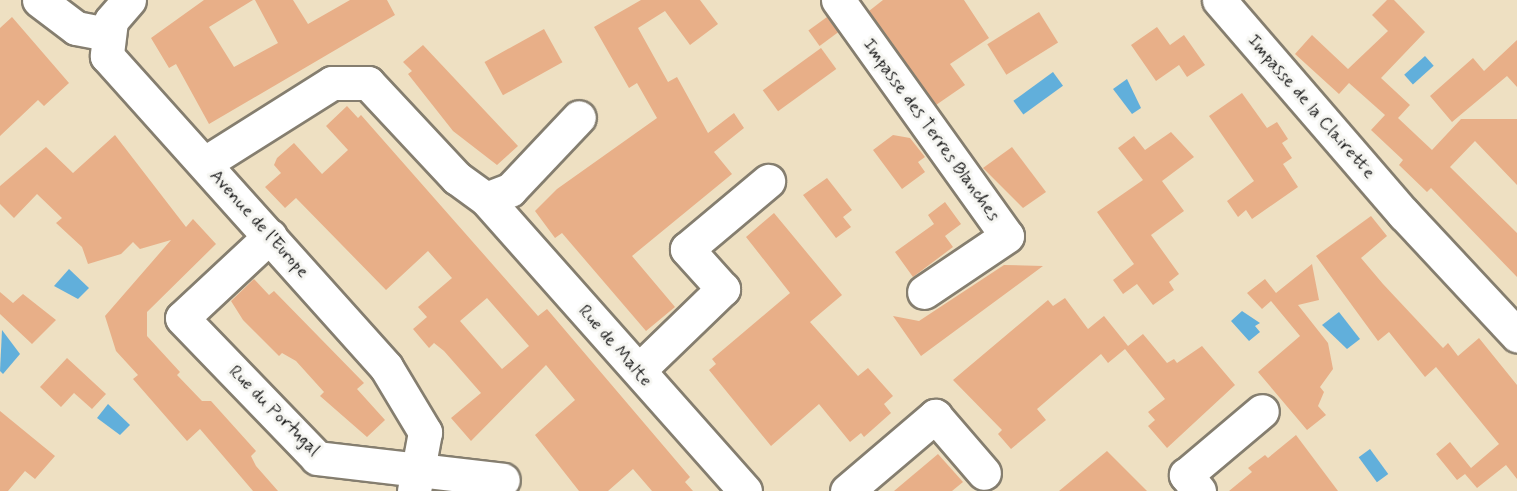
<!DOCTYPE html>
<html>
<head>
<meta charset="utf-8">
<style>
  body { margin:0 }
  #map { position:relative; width:1517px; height:491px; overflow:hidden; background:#eee0c2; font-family:Mynerve,sans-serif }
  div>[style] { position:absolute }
  .water>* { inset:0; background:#61afdb; transform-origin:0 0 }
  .building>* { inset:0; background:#e8af88; transform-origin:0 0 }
  .roads { filter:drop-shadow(2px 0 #857e6f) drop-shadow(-2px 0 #857e6f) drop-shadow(0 2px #857e6f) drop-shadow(0 -2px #857e6f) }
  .minor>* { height:33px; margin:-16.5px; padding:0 16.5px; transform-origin:16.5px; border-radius:16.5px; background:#fff }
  span { translate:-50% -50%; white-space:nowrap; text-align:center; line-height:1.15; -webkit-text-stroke:6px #f6f6f2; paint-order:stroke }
  .street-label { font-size:18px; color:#1c1c1c }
</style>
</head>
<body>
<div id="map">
  <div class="water">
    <div style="left:1425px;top:56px;width:13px;height:28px;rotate:48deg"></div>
    <div style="left:1053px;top:72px;width:17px;height:49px;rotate:54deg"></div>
    <div style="clip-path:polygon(1127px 79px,1141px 108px,1132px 114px,1113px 89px)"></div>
    <div style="clip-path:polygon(69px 269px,89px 288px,78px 299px,54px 286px)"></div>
    <div style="clip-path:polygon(1242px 311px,1260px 323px,1255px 326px,1260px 332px,1249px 341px,1231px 321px)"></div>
    <div style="clip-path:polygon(1339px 312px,1360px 339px,1347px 349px,1322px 325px)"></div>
    <div style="clip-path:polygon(2px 330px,20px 354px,3px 374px,0 371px)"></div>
    <div style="clip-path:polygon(108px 404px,130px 425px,120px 435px,97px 418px)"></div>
    <div style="left:1370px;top:449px;width:31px;height:14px;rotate:54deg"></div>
  </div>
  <div class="building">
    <div style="clip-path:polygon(204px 0,253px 0,209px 27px,234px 67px,278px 43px,255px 0,293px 0,308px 24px,350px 0,387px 0,395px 15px,209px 124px,176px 64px,169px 68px,151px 38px)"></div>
    <div style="clip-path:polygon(641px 0,700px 0,718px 24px,690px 45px,665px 11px,638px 28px,668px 82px,677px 77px,708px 133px,734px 113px,744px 128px,714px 152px,732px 174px,632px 256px,675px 307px,646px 331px,562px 233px,555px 238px,535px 211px,557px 189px,657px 118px,637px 83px,629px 88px,594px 27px)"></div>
    <div style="clip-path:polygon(883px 0,964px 0,989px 38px,950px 64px,965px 85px,936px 105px,869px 11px)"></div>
    <div style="clip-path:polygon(1387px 0,1394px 0,1425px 32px,1381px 78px,1410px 105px,1398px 118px,1432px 150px,1461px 119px,1517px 119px,1517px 185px,1475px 141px,1450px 167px,1517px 233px,1517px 277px,1431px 188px,1427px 192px,1399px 165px,1403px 160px,1371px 130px,1385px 115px,1349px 83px,1339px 94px,1295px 54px,1312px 35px,1348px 69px,1388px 31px,1372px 15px)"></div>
    <div style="left:1039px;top:12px;width:36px;height:61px;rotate:58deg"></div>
    <div style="clip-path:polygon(12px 17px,69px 83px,44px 106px,38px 100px,0 136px,0 28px)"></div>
    <div style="left:827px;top:17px;width:19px;height:23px;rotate:54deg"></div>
    <div style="clip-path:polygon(1157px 27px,1170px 45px,1184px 35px,1205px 65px,1187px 77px,1179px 65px,1156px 81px,1131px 45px)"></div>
    <div style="left:544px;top:29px;width:38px;height:68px;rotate:61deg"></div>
    <div style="clip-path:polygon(1517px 40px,1517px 87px,1507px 76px,1452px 122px,1430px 96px,1473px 58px,1484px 71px)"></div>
    <div style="clip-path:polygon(423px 45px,518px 146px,497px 165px,453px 131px,408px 74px,412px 71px,403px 62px)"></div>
    <div style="left:821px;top:48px;width:26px;height:72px;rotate:54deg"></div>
    <div style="clip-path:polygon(1242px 93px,1267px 128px,1277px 122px,1288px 139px,1282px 143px,1292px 158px,1283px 164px,1298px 187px,1252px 219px,1246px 210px,1238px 217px,1227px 201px,1254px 181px,1209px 116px)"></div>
    <div style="clip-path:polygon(evenodd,347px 106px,358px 118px,361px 115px,538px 316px,547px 309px,690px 477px,685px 482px,693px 491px,652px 491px,633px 469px,608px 491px,579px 491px,535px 435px,575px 400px,546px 365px,471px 441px,451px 418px,481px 393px,444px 351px,434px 343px,429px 348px,413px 329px,427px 317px,418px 307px,452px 278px,428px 251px,386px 290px,296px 198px,285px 208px,265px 187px,281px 173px,274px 165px,277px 158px,294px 143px,322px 174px,348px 150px,326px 126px,347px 106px,487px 298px,529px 346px,502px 369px,460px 321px,487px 298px)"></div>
    <div style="clip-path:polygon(1171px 132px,1194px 157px,1162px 181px,1184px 211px,1151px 235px,1179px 274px,1169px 282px,1174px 290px,1153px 305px,1137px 284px,1123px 294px,1113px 280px,1134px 264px,1097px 212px,1143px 180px,1118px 148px,1134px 136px,1145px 150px)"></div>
    <div style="clip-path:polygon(115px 135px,186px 227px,193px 219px,216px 244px,147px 312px,147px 336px,180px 372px,177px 375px,202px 401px,211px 401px,256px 451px,251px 456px,256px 466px,278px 491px,253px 491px,200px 429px,187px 441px,133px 379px,138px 375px,116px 351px,105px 316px,171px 240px,140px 249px,133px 242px,121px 254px,88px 264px,82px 247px,56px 223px,62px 218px,37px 194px,14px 218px,0 204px,0 186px,46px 147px,73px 173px)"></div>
    <div style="clip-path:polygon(893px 135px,910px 138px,925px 157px,918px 162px,925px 172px,902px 189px,873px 150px)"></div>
    <div style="clip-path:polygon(1012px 147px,1046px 192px,1023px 208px,983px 168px)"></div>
    <div style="clip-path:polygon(827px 178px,852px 210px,843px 217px,851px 227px,836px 238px,803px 195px)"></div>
    <div style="clip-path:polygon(945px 202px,961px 224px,945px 236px,953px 247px,913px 277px,895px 252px,934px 224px,928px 215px)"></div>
    <div style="clip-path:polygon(774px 213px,842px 295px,810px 322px,858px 376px,868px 368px,893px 396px,884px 404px,891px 413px,864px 437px,861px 433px,850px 442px,819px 404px,771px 446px,709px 370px,716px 364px,712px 359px,790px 293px,746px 237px)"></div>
    <div style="clip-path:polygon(1371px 216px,1387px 236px,1361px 258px,1383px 284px,1443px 348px,1448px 343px,1458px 356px,1479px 338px,1517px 385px,1517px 479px,1506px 465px,1477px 488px,1465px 474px,1457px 480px,1436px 454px,1450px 442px,1471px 468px,1499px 444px,1436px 367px,1425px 377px,1389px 332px,1378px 341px,1316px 256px)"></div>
    <div style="clip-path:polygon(1312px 264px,1319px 300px,1298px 305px,1328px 343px,1333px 369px,1320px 387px,1324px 392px,1318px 406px,1326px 415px,1307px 430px,1258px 372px,1300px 336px,1271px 301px,1262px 309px,1247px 293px,1265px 279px,1276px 293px)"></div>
    <div style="clip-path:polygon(1004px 265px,1043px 266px,921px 356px,893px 316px,919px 321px)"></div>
    <div style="clip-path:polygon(254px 279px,269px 295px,274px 291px,364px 383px,357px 389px,385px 420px,367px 437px,320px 396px,324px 392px,296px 361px,282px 353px,279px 356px,243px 320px,231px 301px)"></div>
    <div style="clip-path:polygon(0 292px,13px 303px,23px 294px,56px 320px,32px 344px,0 314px)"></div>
    <div style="clip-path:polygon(1065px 298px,1088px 329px,1104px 316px,1128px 346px,1143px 334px,1167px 363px,1174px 359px,1177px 363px,1202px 346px,1235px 385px,1167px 448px,1148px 426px,1155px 420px,1148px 412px,1165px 399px,1125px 349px,1108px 363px,1101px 354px,1037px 409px,1046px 420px,1011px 449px,998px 434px,1002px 430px,953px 380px,1048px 300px,1053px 306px)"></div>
    <div style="clip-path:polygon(67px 358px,106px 394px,92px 409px,74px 393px,61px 407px,40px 387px)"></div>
    <div style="clip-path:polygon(0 411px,55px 456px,35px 479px,25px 471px,8px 491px,0 491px)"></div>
    <div style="clip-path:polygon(1296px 435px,1338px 491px,1229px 491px,1252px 472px,1248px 468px,1257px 461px,1265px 455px,1268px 458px)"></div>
    <div style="clip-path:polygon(1107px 451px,1147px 491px,1059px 491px)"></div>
    <div style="clip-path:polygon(938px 454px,963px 482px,952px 491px,894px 491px)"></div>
  </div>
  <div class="roads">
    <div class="minor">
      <div style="left:39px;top:0;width:46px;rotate:37.1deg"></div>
      <div style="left:76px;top:28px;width:31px;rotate:11deg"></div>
      <div style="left:129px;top:0;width:28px;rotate:131deg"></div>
      <div style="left:111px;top:21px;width:35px;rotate:97deg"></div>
      <div style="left:107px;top:56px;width:418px;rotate:48.1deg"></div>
      <div style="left:386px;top:367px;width:76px;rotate:59deg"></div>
      <div style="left:425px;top:432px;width:60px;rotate:100.6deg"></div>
      <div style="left:838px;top:0;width:290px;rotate:54.4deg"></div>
      <div style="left:1007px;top:236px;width:100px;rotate:146deg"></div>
      <div style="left:1219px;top:0;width:283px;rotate:49.2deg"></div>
      <div style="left:1404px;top:214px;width:166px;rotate:47deg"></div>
      <div style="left:205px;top:163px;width:150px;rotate:-32.2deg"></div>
      <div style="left:332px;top:83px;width:36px"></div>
      <div style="left:368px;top:83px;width:130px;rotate:46.9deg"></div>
      <div style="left:457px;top:178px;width:36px;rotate:36deg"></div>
      <div style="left:486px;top:199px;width:26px;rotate:-21deg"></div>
      <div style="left:510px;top:190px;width:100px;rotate:-46.6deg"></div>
      <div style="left:486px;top:199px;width:390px;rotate:48.4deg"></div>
      <div style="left:270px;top:236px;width:120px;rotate:137deg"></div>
      <div style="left:182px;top:318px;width:194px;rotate:46deg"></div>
      <div style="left:317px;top:458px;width:187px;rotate:6.7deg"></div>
      <div style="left:639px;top:370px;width:117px;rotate:-44deg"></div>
      <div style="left:723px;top:289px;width:54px;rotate:-132deg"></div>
      <div style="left:687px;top:249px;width:106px;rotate:-40deg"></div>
      <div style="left:847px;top:491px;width:116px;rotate:-40.4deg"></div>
      <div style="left:935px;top:416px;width:75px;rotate:49.3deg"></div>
      <div style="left:1199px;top:491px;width:21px;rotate:-129deg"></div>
      <div style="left:1186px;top:475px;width:99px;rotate:-40.1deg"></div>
    </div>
  </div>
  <div class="street-label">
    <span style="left:1311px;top:107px;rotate:49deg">Impasse de la Clairette</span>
    <span style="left:931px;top:130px;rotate:54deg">Impasse des Terres Blanches</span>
    <span style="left:259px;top:224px;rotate:48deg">Avenue de l'Europe</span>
    <span style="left:615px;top:346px;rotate:49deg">Rue de Malte</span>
    <span style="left:274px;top:411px;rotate:45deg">Rue du Portugal</span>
  </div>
</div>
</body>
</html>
